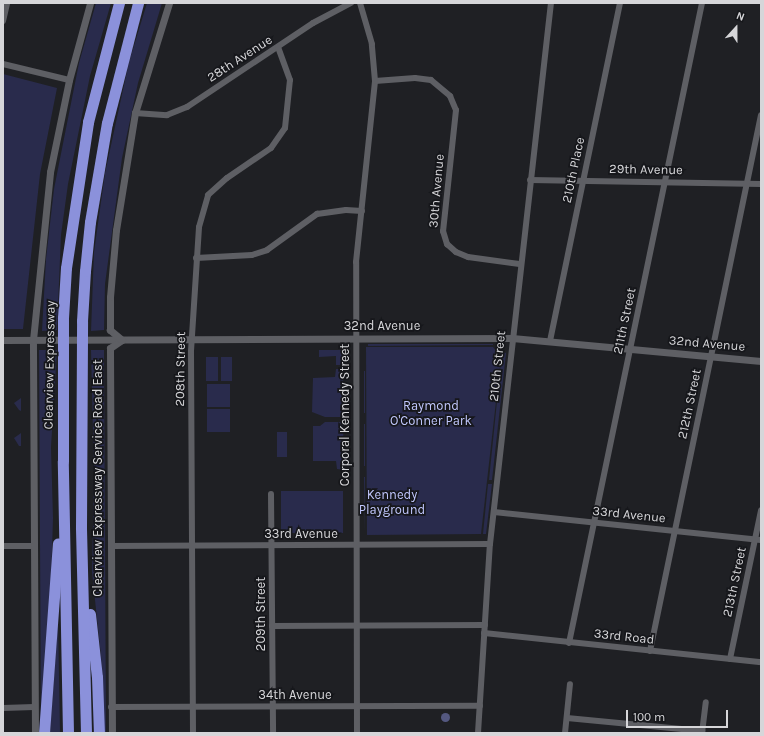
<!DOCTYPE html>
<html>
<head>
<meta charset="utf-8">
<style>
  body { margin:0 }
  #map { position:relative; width:764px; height:736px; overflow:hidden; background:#1f2024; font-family:Karla,sans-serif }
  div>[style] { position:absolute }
  .green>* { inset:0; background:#292b4c; transform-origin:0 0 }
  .water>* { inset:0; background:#545880 }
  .round { border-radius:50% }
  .minor>* { height:6px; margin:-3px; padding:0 3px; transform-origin:3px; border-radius:3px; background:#5e5f64 }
  .tertiary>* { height:7px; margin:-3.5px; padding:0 3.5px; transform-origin:3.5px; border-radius:3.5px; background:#5e5f64 }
  .motorway>* { height:11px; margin:-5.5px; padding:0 5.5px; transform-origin:5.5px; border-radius:5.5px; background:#8b91db }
  span { translate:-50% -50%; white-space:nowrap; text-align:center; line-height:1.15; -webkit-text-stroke:3.5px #16171b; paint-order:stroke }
  .street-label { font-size:13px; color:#d6d6d9 }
  .park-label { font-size:13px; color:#c1c7fd }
  .frame { position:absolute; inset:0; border:4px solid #d6d6d9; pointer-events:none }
  .north { position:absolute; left:716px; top:8px; width:40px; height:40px; -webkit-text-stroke:3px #16171b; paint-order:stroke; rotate:21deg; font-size:11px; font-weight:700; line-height:16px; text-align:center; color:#d6d6d9 }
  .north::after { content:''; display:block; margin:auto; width:14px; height:18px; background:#d6d6d9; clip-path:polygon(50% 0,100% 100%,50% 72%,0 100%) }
  .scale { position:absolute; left:626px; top:710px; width:102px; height:18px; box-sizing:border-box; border:2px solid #d6d6d9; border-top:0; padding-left:5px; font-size:12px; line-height:14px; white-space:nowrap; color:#d6d6d9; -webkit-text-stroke:3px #16171b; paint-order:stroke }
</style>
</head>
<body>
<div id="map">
  <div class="green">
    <div style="clip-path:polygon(96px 3px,111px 3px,90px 76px,68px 184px,61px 235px,57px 330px,42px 331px,46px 259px,54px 189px,79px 63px)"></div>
    <div style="clip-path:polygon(147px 3px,162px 3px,138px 83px,122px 158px,105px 284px,104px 330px,91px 331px,94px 252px,105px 173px,129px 62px)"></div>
    <div style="clip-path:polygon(3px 74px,57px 88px,40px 174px,23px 329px,3px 329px)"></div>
    <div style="clip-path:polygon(368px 344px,493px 344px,493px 345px,368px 346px)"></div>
    <div style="clip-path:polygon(366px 347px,493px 347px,501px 357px,481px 534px,367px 535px)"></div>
    <div style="clip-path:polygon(39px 350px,57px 350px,51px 447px,53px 518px,51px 583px,41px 729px)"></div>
    <div style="clip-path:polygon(91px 350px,104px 350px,106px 733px,104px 733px,101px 656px,92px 572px,94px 474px)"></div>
    <div style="clip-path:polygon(319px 350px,343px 350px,343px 365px,336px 365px,336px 356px,319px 357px)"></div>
    <div style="clip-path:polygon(502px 352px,506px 353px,492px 480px,489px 480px)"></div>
    <div style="left:206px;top:357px;width:12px;height:24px"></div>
    <div style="left:221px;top:357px;width:11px;height:24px"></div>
    <div style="clip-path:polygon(336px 369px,343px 369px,343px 417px,325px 417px,312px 412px,313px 378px,335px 377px)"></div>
    <div style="left:364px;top:371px;width:1px;height:42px"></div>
    <div style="left:207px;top:384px;width:23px;height:23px"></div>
    <div style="clip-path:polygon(21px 398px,21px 411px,19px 410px,14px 403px)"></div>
    <div style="left:207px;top:409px;width:23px;height:23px"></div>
    <div style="clip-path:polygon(325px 422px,343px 422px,344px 470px,337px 469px,336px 461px,313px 461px,313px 426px,320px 426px)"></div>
    <div style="left:364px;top:424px;width:1px;height:42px"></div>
    <div style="left:287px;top:432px;width:25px;height:10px;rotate:90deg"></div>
    <div style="clip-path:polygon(21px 433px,21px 446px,19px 446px,14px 438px)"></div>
    <div style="clip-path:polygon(364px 477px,365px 477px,364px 533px)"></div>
    <div style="clip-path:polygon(488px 484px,492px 484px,486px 534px,483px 534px)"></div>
    <div style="left:281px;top:491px;width:62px;height:42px"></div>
    <div style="clip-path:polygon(58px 621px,60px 733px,50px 733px,52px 704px)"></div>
  </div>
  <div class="water">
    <div class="round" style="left:440.5px;top:712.5px;width:9px;height:9px"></div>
  </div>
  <div class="minor">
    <div style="left:3px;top:21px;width:18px;rotate:-77deg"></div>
    <div style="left:3px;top:64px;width:68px;rotate:13.6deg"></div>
    <div style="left:375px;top:81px;width:40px;rotate:-4.3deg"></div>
    <div style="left:415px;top:78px;width:16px;rotate:7deg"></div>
    <div style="left:431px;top:80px;width:25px;rotate:40deg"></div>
    <div style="left:450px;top:96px;width:15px;rotate:67deg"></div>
    <div style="left:456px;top:110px;width:122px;rotate:96.1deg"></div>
    <div style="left:443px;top:231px;width:14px;rotate:73deg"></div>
    <div style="left:447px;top:244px;width:12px;rotate:42deg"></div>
    <div style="left:456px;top:252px;width:13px;rotate:23deg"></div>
    <div style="left:468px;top:257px;width:52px;rotate:7.7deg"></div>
    <div style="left:135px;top:113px;width:32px;rotate:4deg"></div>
    <div style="left:167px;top:115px;width:22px;rotate:-22deg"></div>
    <div style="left:187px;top:107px;width:151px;rotate:-33.7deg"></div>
    <div style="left:313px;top:23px;width:43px;rotate:-27.8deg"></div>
    <div style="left:530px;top:180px;width:231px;rotate:1deg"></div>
    <div style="left:196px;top:258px;width:56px;rotate:-3.1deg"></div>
    <div style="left:252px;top:255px;width:16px;rotate:-18deg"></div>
    <div style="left:267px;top:250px;width:62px;rotate:-35.8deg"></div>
    <div style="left:317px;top:214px;width:29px;rotate:-8deg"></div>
    <div style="left:346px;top:210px;width:16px;rotate:4deg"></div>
    <div style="left:550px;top:341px;width:345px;rotate:-78.3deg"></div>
    <div style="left:271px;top:494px;width:239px;rotate:89.5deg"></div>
    <div style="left:494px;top:512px;width:268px;rotate:6deg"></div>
    <div style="left:3px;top:546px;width:30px"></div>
    <div style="left:111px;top:546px;width:379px;rotate:-0.3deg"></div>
    <div style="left:272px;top:626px;width:213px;rotate:-0.3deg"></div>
    <div style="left:484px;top:633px;width:279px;rotate:6deg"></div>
    <div style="left:569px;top:643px;width:654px;rotate:-78.26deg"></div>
    <div style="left:650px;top:651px;width:547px;rotate:-78.3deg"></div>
    <div style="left:730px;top:659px;width:152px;rotate:-78.2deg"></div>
    <div style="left:111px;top:707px;width:369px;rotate:-0.2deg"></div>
    <div style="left:3px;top:708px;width:31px;rotate:-2deg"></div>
    <div style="left:567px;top:718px;width:136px;rotate:5.5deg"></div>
    <div style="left:193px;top:733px;width:382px;rotate:-90.3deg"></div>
    <div style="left:191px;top:351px;width:124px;rotate:-86.3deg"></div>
    <div style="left:199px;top:227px;width:33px;rotate:-74deg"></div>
    <div style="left:208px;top:195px;width:25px;rotate:-42deg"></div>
    <div style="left:227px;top:178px;width:53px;rotate:-34.3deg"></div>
    <div style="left:271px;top:148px;width:24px;rotate:-55deg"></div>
    <div style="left:285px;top:128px;width:48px;rotate:-84.1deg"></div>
    <div style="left:290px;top:80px;width:35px;rotate:-110deg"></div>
    <div style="left:357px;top:733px;width:471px;rotate:-90.1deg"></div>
    <div style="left:356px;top:262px;width:182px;rotate:-84deg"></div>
    <div style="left:375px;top:81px;width:37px;rotate:-95deg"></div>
    <div style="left:372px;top:44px;width:43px;rotate:-106.3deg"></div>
    <div style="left:478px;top:733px;width:189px;rotate:-86.4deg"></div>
    <div style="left:490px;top:544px;width:544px;rotate:-83.57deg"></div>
    <div style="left:565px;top:733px;width:49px;rotate:-84.2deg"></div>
    <div style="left:702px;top:733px;width:31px;rotate:-83deg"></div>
  </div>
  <div class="tertiary">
    <div style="left:3px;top:340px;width:509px;rotate:-0.23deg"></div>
    <div style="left:512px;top:338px;width:250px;rotate:5.3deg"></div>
    <div style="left:35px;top:733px;width:393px;rotate:-90.3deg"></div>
    <div style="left:33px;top:340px;width:169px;rotate:-84.2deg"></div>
    <div style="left:50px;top:172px;width:94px;rotate:-78.3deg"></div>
    <div style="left:69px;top:80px;width:80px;rotate:-74.7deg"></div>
    <div style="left:112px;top:733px;width:385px;rotate:-90.3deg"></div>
    <div style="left:110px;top:348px;width:14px;rotate:-34deg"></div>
    <div style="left:122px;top:340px;width:16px;rotate:-140deg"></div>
    <div style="left:110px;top:330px;width:33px;rotate:-90deg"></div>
    <div style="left:110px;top:297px;width:67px;rotate:-84.9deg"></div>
    <div style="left:116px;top:230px;width:119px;rotate:-80.8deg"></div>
    <div style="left:135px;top:113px;width:115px;rotate:-72.8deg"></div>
  </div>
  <div class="motorway">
    <div style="left:90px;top:614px;width:63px;rotate:83.7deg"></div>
    <div style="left:97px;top:677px;width:56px;rotate:88deg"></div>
    <div style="left:44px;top:733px;width:190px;rotate:-85.8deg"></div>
    <div style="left:68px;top:733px;width:272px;rotate:-91.1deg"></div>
    <div style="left:63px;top:461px;width:143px;rotate:-90deg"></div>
    <div style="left:63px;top:318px;width:50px;rotate:-86.6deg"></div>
    <div style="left:66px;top:268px;width:148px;rotate:-81.4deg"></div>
    <div style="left:88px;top:122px;width:123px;rotate:-75.4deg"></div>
    <div style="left:86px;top:733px;width:206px;rotate:-91.4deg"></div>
    <div style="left:81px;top:527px;width:206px;rotate:-89.7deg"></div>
    <div style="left:82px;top:321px;width:50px;rotate:-86.6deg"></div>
    <div style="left:85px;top:271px;width:49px;rotate:-84.2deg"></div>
    <div style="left:90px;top:222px;width:100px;rotate:-80.3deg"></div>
    <div style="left:107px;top:123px;width:124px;rotate:-75.5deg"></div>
  </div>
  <div class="street-label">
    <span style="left:240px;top:59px;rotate:-33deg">28th Avenue</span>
    <span style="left:574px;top:170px;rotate:-78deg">210th Place</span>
    <span style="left:646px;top:170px;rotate:1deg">29th Avenue</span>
    <span style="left:437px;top:191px;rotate:-85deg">30th Avenue</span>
    <span style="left:625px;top:321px;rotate:-78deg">211th Street</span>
    <span style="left:382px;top:326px">32nd Avenue</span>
    <span style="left:707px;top:344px;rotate:5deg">32nd Avenue</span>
    <span style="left:50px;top:365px;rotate:-89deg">Clearview Expressway</span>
    <span style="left:498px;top:366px;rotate:-84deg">210th Street</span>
    <span style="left:181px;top:369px;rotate:-89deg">208th Street</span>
    <span style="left:690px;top:404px;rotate:-78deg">212th Street</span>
    <span style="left:345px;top:415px;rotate:-90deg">Corporal Kennedy Street</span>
    <span style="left:98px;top:478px;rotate:-90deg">Clearview Expressway Service Road East</span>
    <span style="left:629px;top:515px;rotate:6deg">33rd Avenue</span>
    <span style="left:301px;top:534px">33rd Avenue</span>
    <span style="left:735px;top:582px;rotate:-78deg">213th Street</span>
    <span style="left:261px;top:614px;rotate:-90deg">209th Street</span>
    <span style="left:624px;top:637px;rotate:6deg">33rd Road</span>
    <span style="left:295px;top:695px">34th Avenue</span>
  </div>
  <div class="park-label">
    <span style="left:431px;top:414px">Raymond<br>O'Conner Park</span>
    <span style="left:392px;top:503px">Kennedy<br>Playground</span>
  </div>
  <div class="frame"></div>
  <div class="north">N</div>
  <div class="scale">100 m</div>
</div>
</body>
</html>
